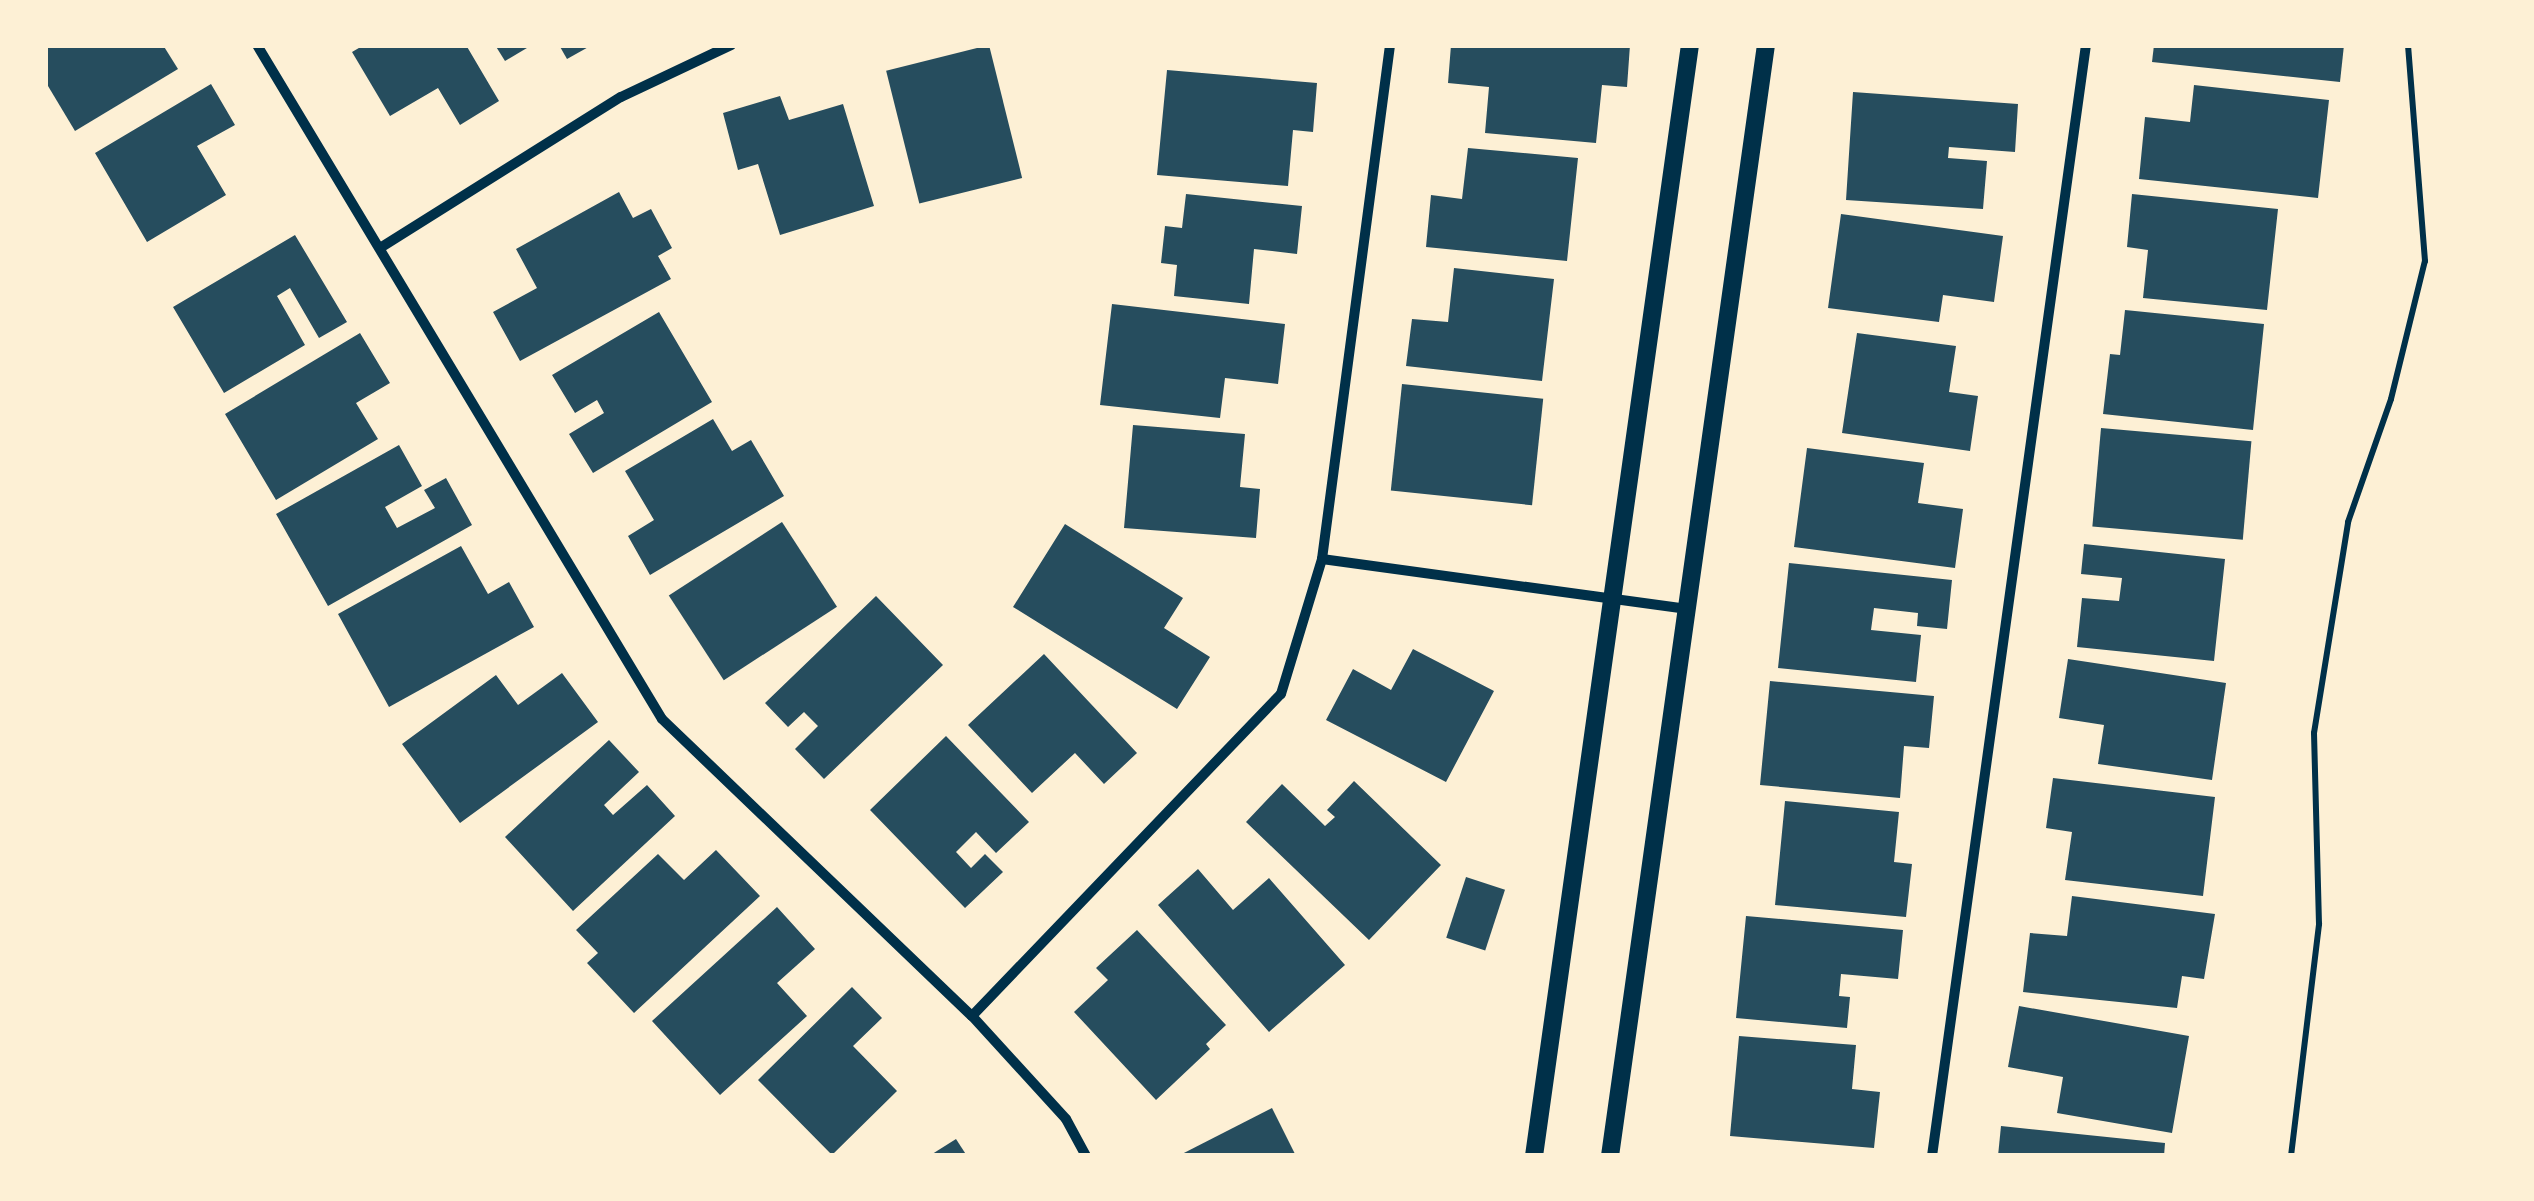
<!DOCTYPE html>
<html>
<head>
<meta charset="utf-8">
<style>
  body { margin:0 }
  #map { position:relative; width:2534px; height:1201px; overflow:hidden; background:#fdf0d5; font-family:"Work Sans",sans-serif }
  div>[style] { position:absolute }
  .building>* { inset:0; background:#264d5e; transform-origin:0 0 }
  .path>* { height:6px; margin:-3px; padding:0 3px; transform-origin:3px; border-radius:3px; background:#003049 }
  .minor>* { height:10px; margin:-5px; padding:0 5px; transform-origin:5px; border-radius:5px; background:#003049 }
  .tertiary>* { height:18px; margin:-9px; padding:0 9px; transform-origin:9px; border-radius:9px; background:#003049 }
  span { translate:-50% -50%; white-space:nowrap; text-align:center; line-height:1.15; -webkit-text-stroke:9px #fdf0d5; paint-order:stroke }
  .frame { position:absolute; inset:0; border:48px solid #fdf0d5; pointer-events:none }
</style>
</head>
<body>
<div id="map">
  <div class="building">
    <div style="clip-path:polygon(45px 45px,163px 45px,178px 69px,75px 131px,45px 81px)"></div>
    <div style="clip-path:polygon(364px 45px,466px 45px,499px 101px,460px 125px,438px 88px,390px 116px,352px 52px)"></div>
    <div style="clip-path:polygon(495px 45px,532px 45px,505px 61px)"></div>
    <div style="clip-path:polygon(559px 45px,592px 45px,567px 59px)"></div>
    <div style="left:989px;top:45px;width:137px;height:106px;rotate:76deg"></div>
    <div style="clip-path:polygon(1451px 45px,1630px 45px,1627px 87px,1602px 85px,1596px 143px,1485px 133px,1489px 87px,1448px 83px)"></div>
    <div style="clip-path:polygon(2154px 45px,2344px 45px,2340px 82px,2152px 62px)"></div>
    <div style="clip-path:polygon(1167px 70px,1317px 83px,1313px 132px,1293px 130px,1288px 186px,1157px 175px)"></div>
    <div style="clip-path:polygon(211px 84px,235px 125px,197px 146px,226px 195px,147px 242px,95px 153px)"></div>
    <div style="clip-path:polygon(2194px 85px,2329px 100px,2318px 198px,2139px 179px,2145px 117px,2190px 122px)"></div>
    <div style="clip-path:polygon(1853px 92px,2018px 104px,2015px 152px,1949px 147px,1948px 158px,1987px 161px,1983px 209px,1846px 200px)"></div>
    <div style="clip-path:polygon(780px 96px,789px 120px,843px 104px,874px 206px,780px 235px,758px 164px,738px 170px,723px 113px)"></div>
    <div style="clip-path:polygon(1468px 148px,1578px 158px,1567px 261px,1426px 247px,1431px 195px,1462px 199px)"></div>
    <div style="clip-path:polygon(619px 192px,633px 218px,651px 209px,672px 248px,658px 256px,671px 279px,520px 361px,493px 312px,537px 288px,516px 249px)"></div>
    <div style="clip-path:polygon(1186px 194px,1302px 206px,1297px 254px,1254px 249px,1249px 304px,1174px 296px,1177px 265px,1161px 263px,1165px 226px,1182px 228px)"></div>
    <div style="clip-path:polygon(2132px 194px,2278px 209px,2267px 310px,2143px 298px,2148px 250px,2127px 247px)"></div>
    <div style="clip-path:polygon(1841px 214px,2003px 236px,1994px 302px,1943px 295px,1939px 322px,1828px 308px)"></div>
    <div style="clip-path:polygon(295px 235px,347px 322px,319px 338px,290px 288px,277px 296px,305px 345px,224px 393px,173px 307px)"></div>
    <div style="clip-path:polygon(1454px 268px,1554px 279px,1542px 381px,1406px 366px,1412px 319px,1448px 322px)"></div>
    <div style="clip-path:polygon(1112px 304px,1285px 324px,1278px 384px,1225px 378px,1220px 418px,1100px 405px)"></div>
    <div style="clip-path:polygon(2125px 310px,2264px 324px,2253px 430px,2103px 414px,2110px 354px,2120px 355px)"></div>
    <div style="clip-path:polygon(659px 312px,712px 402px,593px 473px,569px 434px,604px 413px,597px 400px,575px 413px,552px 375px)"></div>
    <div style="clip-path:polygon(360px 333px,390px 383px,356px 403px,378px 439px,276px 500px,225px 414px)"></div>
    <div style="clip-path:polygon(1857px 333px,1956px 346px,1949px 392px,1978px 396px,1970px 451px,1842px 433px)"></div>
    <div style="left:1402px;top:384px;width:142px;height:107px;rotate:6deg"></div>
    <div style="clip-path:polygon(713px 419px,732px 451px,751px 440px,784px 496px,650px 575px,628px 536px,654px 520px,625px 471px)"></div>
    <div style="clip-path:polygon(1133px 425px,1245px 434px,1240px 487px,1260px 489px,1256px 538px,1124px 528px)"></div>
    <div style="left:2101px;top:428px;width:151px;height:99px;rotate:5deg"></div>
    <div style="clip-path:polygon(399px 445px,422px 486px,385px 507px,397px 528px,435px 508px,424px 490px,446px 478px,472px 525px,328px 606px,276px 514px)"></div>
    <div style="clip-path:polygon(1807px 448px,1924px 463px,1918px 503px,1963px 509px,1955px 568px,1794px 547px)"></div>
    <div style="left:782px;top:522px;width:101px;height:135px;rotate:57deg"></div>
    <div style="clip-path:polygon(1065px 524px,1183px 598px,1164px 628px,1210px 657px,1177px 709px,1013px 607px)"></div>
    <div style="clip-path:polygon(2084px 544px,2225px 559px,2214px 661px,2077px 647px,2082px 598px,2119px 601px,2122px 578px,2081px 574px)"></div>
    <div style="clip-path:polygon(461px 546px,488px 594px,509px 582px,534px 627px,389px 707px,338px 614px)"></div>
    <div style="clip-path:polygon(1789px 563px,1952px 580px,1947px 629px,1917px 626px,1918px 613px,1874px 608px,1871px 630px,1921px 635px,1916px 682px,1778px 668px)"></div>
    <div style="clip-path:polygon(876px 596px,943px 665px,824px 779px,795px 749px,818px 726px,804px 712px,788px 727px,765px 703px)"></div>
    <div style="clip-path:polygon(1413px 649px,1494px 691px,1446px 782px,1326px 720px,1353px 669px,1391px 690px)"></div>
    <div style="clip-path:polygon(1044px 654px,1137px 753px,1104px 784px,1075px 753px,1032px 793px,968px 725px)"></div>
    <div style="clip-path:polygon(2068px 659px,2226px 683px,2212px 780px,2098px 764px,2104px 725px,2059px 718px)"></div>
    <div style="clip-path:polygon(562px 673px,598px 722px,460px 823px,402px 744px,496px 675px,518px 705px)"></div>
    <div style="clip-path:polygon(1770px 681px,1934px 696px,1929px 748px,1904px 746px,1900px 798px,1760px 785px)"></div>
    <div style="clip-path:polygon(946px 736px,1029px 822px,996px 853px,976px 832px,956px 852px,971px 868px,985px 854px,1003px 872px,965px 908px,870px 810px)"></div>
    <div style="clip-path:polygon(609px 740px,639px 772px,604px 805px,613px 815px,647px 785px,675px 816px,573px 911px,505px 837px)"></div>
    <div style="clip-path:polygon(2053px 778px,2215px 797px,2203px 896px,2065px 880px,2072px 832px,2046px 828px)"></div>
    <div style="clip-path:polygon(1354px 781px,1441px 865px,1369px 940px,1246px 822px,1282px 784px,1325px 826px,1335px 817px,1327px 810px)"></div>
    <div style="clip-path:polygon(1785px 801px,1899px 812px,1894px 862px,1912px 864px,1906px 917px,1775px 905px)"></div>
    <div style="clip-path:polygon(716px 850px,760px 896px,634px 1013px,587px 963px,598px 953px,576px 930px,658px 854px,684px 880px)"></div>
    <div style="clip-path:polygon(1198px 869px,1233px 910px,1269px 878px,1345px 965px,1269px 1032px,1158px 905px)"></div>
    <div style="left:1466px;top:877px;width:41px;height:64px;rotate:18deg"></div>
    <div style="clip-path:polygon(2072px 896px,2215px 914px,2204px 979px,2182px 976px,2177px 1008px,2023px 992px,2030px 933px,2067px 936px)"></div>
    <div style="clip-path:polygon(777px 907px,815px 949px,777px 983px,807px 1016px,720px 1095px,652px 1021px)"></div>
    <div style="clip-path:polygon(1746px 916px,1903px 930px,1898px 979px,1841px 974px,1839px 996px,1850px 997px,1847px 1028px,1736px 1018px)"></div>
    <div style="clip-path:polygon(1137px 930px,1226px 1025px,1206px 1044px,1210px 1049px,1156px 1100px,1074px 1012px,1108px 980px,1096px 968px)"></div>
    <div style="clip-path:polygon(852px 987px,882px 1018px,853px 1046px,897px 1091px,832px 1155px,758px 1080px)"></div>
    <div style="clip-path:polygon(2019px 1006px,2189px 1036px,2172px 1133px,2057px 1113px,2063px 1077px,2008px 1067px)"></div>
    <div style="clip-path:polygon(1739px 1036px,1856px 1045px,1852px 1089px,1880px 1092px,1874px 1148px,1730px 1136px)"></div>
    <div style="clip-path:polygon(1272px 1108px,1296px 1156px,1178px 1156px)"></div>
    <div style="clip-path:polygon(2001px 1126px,2165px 1143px,2164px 1156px,1998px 1156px)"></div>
    <div style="clip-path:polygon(956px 1139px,967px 1156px,929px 1156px)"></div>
  </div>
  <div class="path">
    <div style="left:2291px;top:1156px;width:234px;rotate:-83.1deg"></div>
    <div style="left:2319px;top:924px;width:191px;rotate:-91.5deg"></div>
    <div style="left:2314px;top:733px;width:214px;rotate:-80.8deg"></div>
    <div style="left:2348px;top:522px;width:130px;rotate:-70.7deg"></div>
    <div style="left:2391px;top:399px;width:142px;rotate:-76.2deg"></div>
    <div style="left:2425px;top:261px;width:217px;rotate:-94.5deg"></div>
  </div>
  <div class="minor">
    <div style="left:257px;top:45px;width:786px;rotate:59deg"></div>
    <div style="left:662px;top:719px;width:429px;rotate:43.8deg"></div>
    <div style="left:972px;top:1016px;width:139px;rotate:47.6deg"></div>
    <div style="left:1066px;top:1119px;width:42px;rotate:61.6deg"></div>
    <div style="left:380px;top:248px;width:284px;rotate:-32.1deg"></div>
    <div style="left:621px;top:97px;width:122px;rotate:-25.3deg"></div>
    <div style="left:1322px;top:559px;width:367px;rotate:7.8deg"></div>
    <div style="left:972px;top:1016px;width:446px;rotate:-46.2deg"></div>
    <div style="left:1281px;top:694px;width:141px;rotate:-73.1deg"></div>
    <div style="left:1322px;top:559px;width:518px;rotate:-82.46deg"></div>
    <div style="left:1932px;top:1156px;width:1122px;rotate:-82.11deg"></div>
  </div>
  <div class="tertiary">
    <div style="left:1534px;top:1156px;width:1122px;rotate:-82.01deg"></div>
    <div style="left:1610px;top:1156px;width:1122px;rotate:-82.01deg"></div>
  </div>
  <div class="frame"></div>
</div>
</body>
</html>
